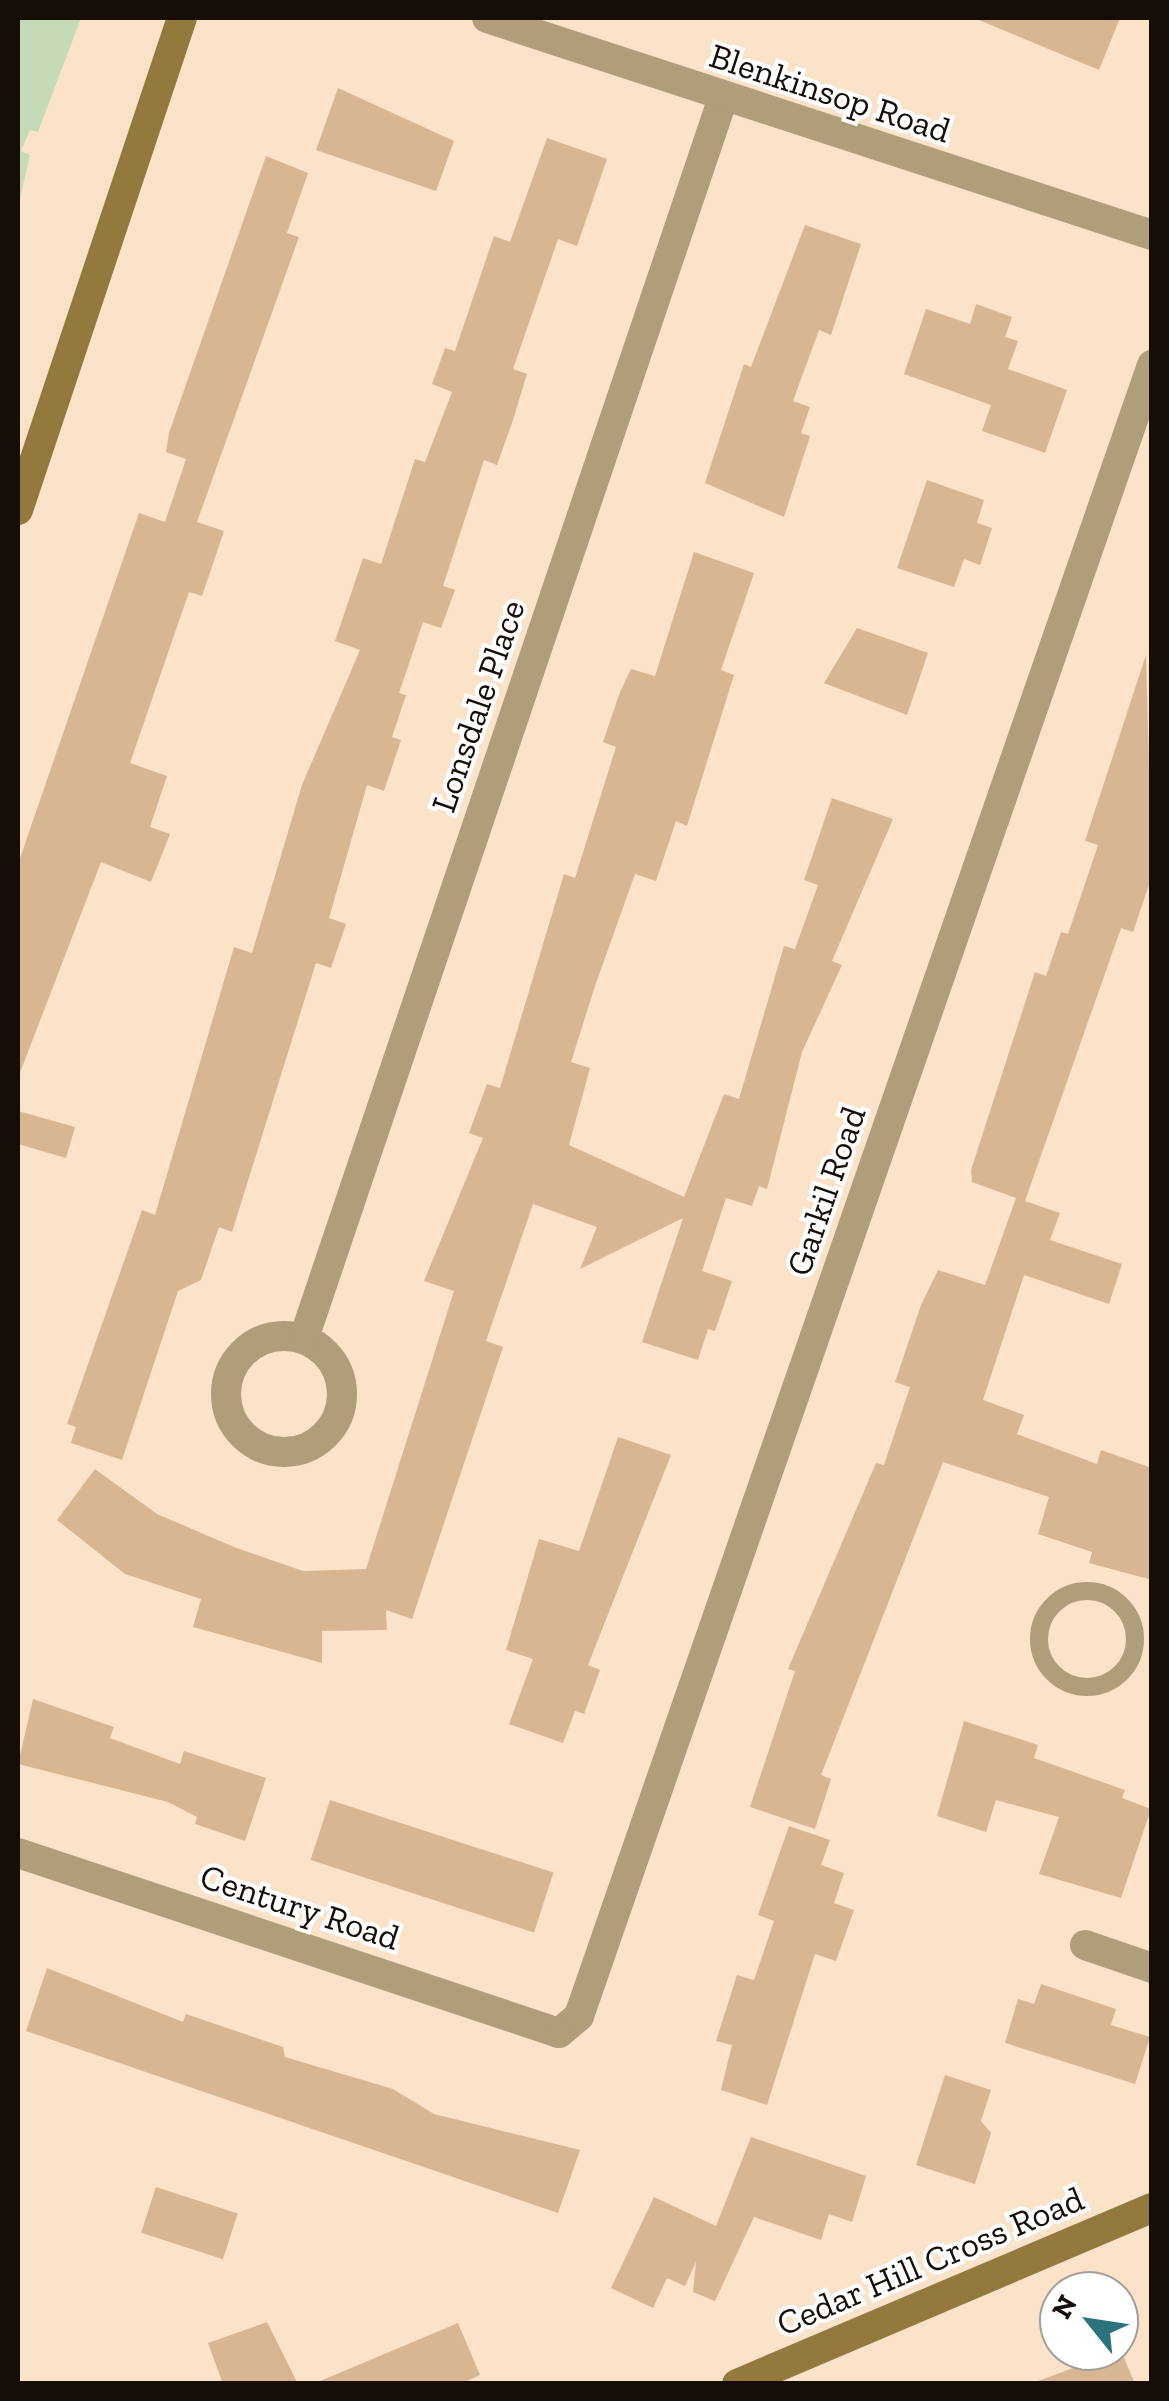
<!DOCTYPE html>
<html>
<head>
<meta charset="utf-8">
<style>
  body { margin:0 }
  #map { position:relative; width:1169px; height:2401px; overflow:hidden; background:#fbe3ca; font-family:"Zilla Slab",serif }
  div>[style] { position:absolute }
  .green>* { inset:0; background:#c5dab6 }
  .building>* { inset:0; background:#d8b692; transform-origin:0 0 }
  .service>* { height:18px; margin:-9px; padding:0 9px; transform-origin:9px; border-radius:9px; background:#b09d79 }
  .service>.ring { margin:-9px; padding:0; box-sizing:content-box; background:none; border:18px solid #b09d79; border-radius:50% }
  .minor>* { height:30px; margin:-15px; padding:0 15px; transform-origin:15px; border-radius:15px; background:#b09d79 }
  .minor>.ring { margin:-15px; padding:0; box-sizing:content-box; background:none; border:30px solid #b09d79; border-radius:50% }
  .tertiary>* { height:30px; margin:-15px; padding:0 15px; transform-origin:15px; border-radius:15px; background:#b09d79 }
  .secondary>* { height:30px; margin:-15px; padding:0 15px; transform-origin:15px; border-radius:15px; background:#94793f }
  span { translate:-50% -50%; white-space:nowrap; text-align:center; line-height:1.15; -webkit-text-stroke:8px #fff; paint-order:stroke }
  .street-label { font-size:35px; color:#160e06 }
  .frame { position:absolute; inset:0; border:20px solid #160e06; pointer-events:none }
  .north { position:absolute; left:1039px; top:2271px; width:100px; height:100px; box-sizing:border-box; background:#fff; border:2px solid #a29f9b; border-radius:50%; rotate:300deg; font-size:28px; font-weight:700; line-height:40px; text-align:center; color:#160e06 }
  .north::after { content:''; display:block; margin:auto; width:35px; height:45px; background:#2b747b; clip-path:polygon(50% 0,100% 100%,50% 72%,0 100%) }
</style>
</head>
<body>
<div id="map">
  <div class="green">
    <div style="clip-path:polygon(18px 18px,81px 18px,38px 132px,30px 130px,21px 151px,30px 155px,18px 207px)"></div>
  </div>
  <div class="building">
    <div style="clip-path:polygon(974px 18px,1120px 18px,1099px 70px)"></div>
    <div style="clip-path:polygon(338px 88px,454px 141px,436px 191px,316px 150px)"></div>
    <div style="clip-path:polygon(547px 138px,607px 159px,577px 246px,558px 239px,513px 369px,527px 374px,513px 420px,497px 465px,484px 460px,443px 586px,455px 590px,441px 628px,423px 622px,399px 693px,406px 695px,392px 737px,401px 740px,384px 791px,367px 785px,329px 918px,346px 924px,331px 968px,316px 963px,232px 1232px,219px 1227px,201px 1280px,178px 1291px,122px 1460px,71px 1443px,76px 1427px,67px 1424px,142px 1210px,155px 1215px,234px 947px,252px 953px,302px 785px,360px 650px,335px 641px,363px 558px,381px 564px,415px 459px,425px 462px,452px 392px,432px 384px,445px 348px,455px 351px,494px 236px,510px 242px)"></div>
    <div style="clip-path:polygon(266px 156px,308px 173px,287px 233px,299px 237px,197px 522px,224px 531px,202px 596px,189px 592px,130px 763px,167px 776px,150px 827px,170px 834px,151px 882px,101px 862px,18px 1078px,18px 864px,139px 513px,165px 522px,186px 459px,166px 452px,169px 433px)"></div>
    <div style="clip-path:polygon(805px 225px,861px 244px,831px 335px,819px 330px,793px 401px,810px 407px,801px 433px,810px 436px,784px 517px,705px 483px,744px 364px,751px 367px)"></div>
    <div style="clip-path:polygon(976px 304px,1012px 317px,1005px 337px,1018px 341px,1008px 369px,1067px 390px,1045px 453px,982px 431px,991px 405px,904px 374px,926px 309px,970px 324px)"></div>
    <div style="clip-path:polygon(927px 480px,984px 500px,977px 523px,992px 528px,980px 565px,964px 559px,954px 587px,897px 568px)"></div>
    <div style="clip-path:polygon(694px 552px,754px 573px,721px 670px,734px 675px,687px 826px,676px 821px,656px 881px,635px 874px,595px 986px,571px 1062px,590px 1068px,569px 1145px,684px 1197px,724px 1094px,739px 1099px,784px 946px,795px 949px,818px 885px,804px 880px,832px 798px,893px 819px,832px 961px,842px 965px,802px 1052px,767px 1189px,759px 1186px,752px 1206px,726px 1198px,702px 1271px,732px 1281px,715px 1331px,708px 1329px,698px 1360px,642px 1342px,683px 1218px,580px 1269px,597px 1227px,533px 1204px,486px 1341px,503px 1347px,412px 1619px,386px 1610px,387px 1630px,322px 1631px,322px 1663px,193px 1627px,201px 1599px,125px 1574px,57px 1520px,95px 1469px,157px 1514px,234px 1547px,303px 1571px,366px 1569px,454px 1291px,424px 1281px,483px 1138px,469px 1133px,487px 1084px,500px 1088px,564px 874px,575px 878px,616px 747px,603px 742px,620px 692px,631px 669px,655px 676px)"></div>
    <div style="clip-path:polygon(857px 628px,928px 653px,907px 715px,824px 683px)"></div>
    <div style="clip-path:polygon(1146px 655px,1152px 876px,1133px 932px,1121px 928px,1025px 1201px,1060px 1213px,1050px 1240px,1122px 1264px,1109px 1304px,1024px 1275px,983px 1400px,1024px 1415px,1017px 1434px,1097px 1464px,1101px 1450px,1152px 1468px,1152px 1580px,1089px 1563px,1092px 1552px,1038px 1534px,1049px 1497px,943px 1462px,821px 1775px,831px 1779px,815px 1829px,750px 1807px,795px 1671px,788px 1669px,876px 1463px,884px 1465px,910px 1387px,895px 1382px,921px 1305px,938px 1270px,985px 1285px,1016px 1198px,972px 1182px,971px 1170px,1035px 972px,1046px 976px,1061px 932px,1068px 934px,1098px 845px,1085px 841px)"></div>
    <div style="clip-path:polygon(18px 1111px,75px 1127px,66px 1158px,18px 1144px)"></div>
    <div style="clip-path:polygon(618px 1437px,671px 1455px,588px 1665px,600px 1670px,584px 1714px,575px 1711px,563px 1743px,509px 1724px,533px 1659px,506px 1650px,539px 1539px,579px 1551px)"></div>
    <div style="clip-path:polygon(33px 1699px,114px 1727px,110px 1738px,180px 1764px,184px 1751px,266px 1778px,245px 1841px,195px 1824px,197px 1817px,168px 1802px,18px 1764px)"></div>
    <div style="clip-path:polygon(964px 1721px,1038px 1745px,1034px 1758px,1125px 1790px,1122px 1798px,1151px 1809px,1121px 1898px,1039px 1874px,1059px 1817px,996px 1800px,986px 1832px,937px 1816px)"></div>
    <div style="left:330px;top:1800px;width:235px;height:63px;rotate:18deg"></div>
    <div style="clip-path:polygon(789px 1826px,830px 1840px,821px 1865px,844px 1873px,834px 1903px,854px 1910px,836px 1961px,815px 1954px,767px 2105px,721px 2090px,732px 2045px,716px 2041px,737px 1975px,754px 1980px,774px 1921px,758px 1915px)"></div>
    <div style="clip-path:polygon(47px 1968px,183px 2022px,186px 2014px,283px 2047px,285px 2057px,393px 2089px,434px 2114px,580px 2150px,558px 2213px,26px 2031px)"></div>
    <div style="clip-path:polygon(1041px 1984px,1116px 2009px,1111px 2025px,1150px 2037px,1135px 2084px,1005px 2043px,1018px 1999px,1034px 2004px)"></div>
    <div style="clip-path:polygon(945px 2075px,991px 2090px,981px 2121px,991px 2133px,975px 2184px,916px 2165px)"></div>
    <div style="clip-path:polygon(751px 2137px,866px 2176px,852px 2222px,829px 2214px,821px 2240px,754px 2217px,715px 2301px,693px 2292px,696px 2262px,685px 2286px,667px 2278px,653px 2308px,611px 2288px,654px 2197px,716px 2226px)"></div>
    <div style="left:156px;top:2187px;width:86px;height:48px;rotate:18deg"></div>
    <div style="clip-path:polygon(267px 2322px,298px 2384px,223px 2384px,208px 2343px)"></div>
    <div style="clip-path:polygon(458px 2323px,480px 2375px,460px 2384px,313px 2384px)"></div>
    <div style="clip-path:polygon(1119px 2346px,1135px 2384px,1030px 2384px,1119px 2351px)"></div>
  </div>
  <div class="service">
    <div class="ring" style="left:1039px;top:1591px;width:78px;height:78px"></div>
  </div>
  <div class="minor">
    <div class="ring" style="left:226px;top:1336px;width:86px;height:86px"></div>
    <div style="left:304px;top:1338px;width:1309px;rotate:-71.33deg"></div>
    <div style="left:18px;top:1853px;width:570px;rotate:18.4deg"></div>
    <div style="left:559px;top:2033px;width:26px;rotate:-40deg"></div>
    <div style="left:579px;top:2016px;width:1748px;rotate:-70.86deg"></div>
    <div style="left:1085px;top:1945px;width:71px;rotate:18.9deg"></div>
  </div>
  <div class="tertiary">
    <div style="left:487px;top:18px;width:700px;rotate:18.07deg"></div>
  </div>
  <div class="secondary">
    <div style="left:18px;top:510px;width:519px;rotate:-71.57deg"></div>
    <div style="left:737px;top:2384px;width:451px;rotate:-23deg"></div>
  </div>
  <div class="street-label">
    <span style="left:830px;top:93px;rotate:18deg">Blenkinsop Road</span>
    <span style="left:478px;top:706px;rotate:-71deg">Lonsdale Place</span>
    <span style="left:826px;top:1191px;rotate:-71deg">Garkil Road</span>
    <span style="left:300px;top:1907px;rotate:18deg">Century Road</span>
    <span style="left:930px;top:2261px;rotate:-23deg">Cedar Hill Cross Road</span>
  </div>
  <div class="frame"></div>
  <div class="north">N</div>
</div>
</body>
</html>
